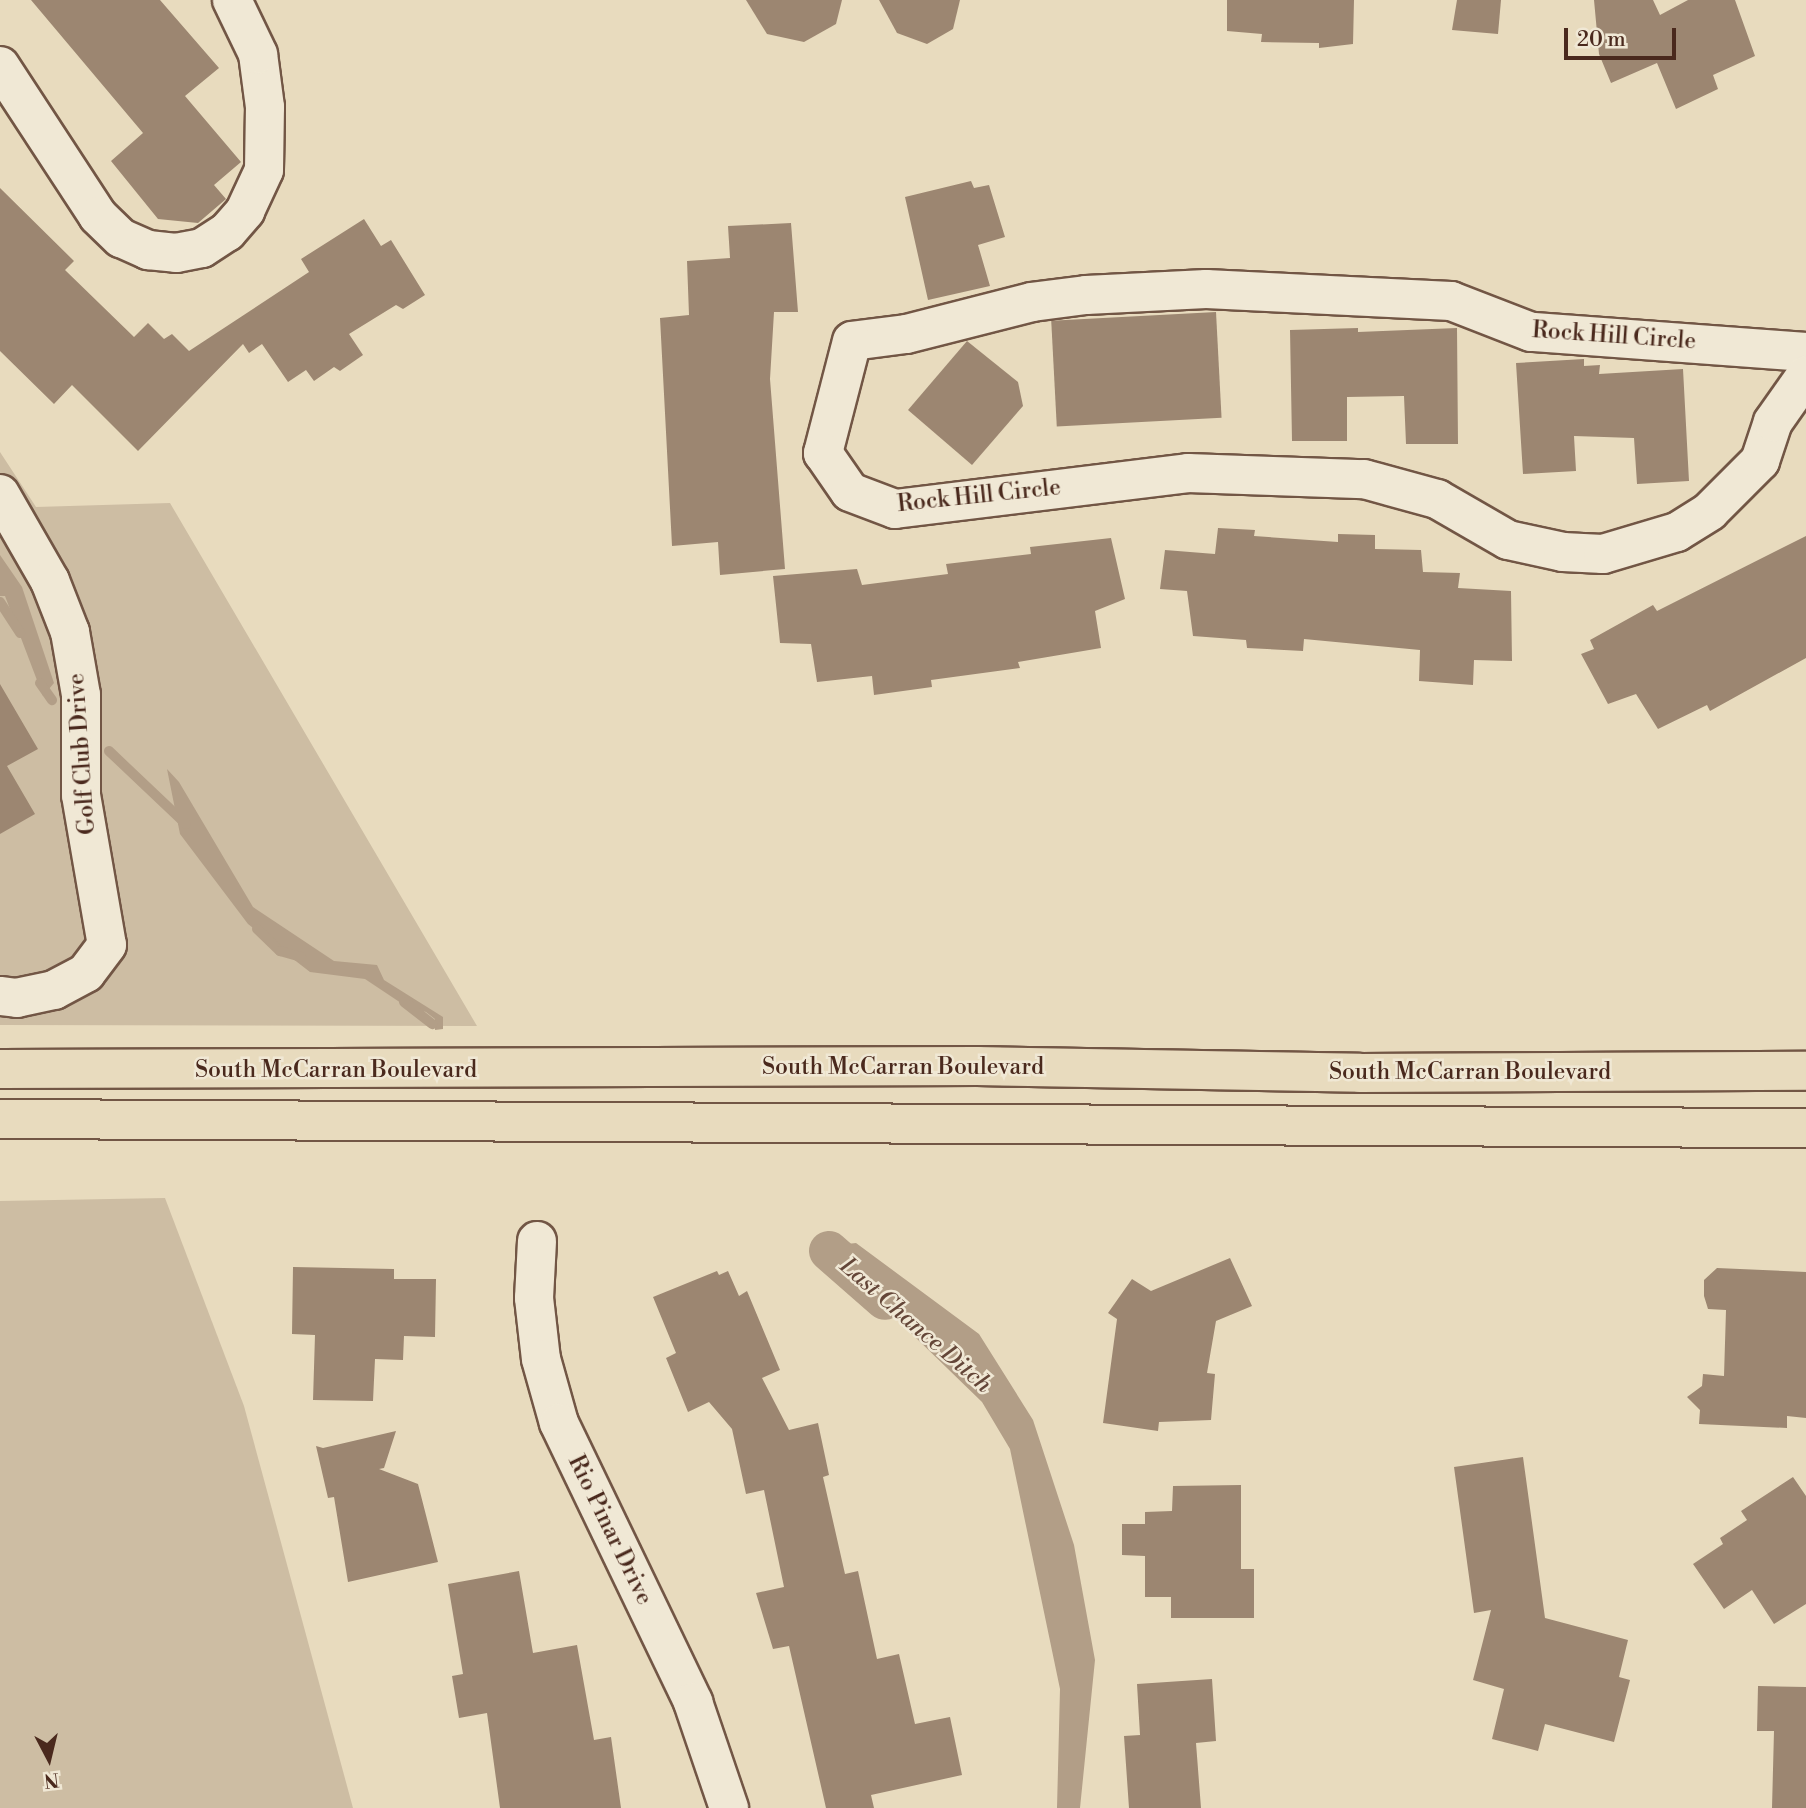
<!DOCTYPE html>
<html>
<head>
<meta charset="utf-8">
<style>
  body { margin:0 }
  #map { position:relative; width:1806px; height:1808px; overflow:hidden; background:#e8dbbe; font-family:"Libre Bodoni",serif }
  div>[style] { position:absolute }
  .green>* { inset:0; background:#cdbda3 }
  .water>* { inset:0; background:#b29e87 }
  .stream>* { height:10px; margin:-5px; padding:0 5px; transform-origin:5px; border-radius:5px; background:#b29e87 }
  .canal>* { height:40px; margin:-20px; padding:0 20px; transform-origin:20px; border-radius:20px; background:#b29e87 }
  .building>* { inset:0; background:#9c8671; transform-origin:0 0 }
  .roads { filter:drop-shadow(2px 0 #725645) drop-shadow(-2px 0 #725645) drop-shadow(0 2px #725645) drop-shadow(0 -2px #725645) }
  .street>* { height:38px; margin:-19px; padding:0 19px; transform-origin:19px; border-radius:19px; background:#f0e8d5 }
  .primary>* { height:38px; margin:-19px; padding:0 19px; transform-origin:19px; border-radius:19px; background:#e8dbbe }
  span { translate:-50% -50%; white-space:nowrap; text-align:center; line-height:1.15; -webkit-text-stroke:5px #f0e8d5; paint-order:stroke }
  .street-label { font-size:23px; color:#4a291d }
  .water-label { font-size:24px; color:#644638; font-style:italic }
  .north { position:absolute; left:14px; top:1724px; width:70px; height:70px; -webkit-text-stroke:5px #f0e8d5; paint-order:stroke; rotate:173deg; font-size:19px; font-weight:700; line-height:28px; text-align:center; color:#4a291d }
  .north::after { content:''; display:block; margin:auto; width:24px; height:32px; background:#4a291d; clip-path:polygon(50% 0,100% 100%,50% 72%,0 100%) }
  .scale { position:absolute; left:1564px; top:28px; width:112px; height:32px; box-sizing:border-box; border:4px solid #4a291d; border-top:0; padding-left:9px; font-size:21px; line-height:24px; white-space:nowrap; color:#4a291d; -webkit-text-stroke:5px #f0e8d5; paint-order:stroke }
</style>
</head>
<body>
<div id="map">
  <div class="green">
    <div style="clip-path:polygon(0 452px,36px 507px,170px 503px,477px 1026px,0 1025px)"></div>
    <div style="clip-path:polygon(165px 1198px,244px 1406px,353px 1808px,0 1808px,0 1201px)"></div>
  </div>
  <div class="water">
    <div style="clip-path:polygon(0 555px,22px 587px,54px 683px,43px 696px,5px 596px,0 596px)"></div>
    <div style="clip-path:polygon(167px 769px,179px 782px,253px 907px,334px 961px,377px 965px,384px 980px,443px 1017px,443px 1029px,435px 1030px,435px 1019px,426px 1012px,404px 1005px,365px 979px,310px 972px,248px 924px,180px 834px)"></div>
    <div style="clip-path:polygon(841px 1237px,847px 1244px,856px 1243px,979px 1334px,1033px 1420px,1074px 1545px,1095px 1660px,1080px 1808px,1057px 1808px,1060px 1689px,1010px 1449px,982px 1402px,844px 1268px,841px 1253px,833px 1247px)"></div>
  </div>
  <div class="stream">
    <div style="left:0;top:602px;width:37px;rotate:57deg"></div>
    <div style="left:40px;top:683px;width:21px;rotate:55deg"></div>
    <div style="left:109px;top:751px;width:106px;rotate:43.5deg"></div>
    <div style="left:257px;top:929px;width:32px;rotate:44deg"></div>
    <div style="left:280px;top:951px;width:22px;rotate:16deg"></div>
    <div style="left:404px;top:1002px;width:36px;rotate:38deg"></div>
  </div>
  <div class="canal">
    <div style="left:829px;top:1251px;width:74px;rotate:41.2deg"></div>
  </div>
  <div class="building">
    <div style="clip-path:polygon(31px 0,160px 0,219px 68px,185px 96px,241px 162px,214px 185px,226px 199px,198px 223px,158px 219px,111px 161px,143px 133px)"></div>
    <div style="clip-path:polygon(746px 0,842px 0,836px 24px,804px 42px,767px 34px)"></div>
    <div style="clip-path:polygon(879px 0,960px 0,953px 29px,927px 44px,897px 33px)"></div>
    <div style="clip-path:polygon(1227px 0,1354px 0,1353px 44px,1319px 48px,1319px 43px,1261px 42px,1262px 34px,1227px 31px)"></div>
    <div style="clip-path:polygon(1457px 0,1501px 0,1498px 34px,1452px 30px)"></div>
    <div style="clip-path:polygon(1594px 0,1653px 0,1660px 15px,1688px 0,1735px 0,1755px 56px,1713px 75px,1718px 89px,1676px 109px,1657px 63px,1611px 83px,1599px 54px)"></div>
    <div style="clip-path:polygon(971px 181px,974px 188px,989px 185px,1005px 237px,978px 245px,990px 286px,928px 300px,905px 197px)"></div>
    <div style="clip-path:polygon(0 188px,74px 261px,65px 270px,134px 337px,148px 323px,164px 339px,172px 334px,189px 351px,309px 272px,301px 259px,364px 219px,381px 246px,391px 240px,425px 295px,403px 309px,396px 305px,349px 334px,363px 355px,340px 371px,334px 367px,314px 381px,306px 370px,288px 382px,262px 344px,249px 353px,243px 344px,138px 451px,72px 385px,54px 404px,0 351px)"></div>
    <div style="clip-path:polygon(791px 223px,798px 312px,774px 312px,770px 379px,785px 569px,720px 575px,718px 542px,672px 546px,660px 318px,689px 315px,687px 261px,730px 258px,728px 226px)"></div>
    <div style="left:1216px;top:312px;width:106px;height:165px;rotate:87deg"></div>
    <div style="clip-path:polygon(1358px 328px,1358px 332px,1457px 328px,1458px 444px,1406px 444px,1404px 396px,1347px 397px,1347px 441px,1292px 441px,1290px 330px)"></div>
    <div style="clip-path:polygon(967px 341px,1018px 382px,1023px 406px,972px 465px,908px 410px)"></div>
    <div style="clip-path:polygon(1584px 359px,1584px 366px,1600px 365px,1599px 374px,1683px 369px,1689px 481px,1637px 484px,1634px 438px,1574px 436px,1576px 471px,1523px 474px,1516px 363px)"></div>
    <div style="clip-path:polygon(1218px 528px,1255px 530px,1254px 536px,1338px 542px,1338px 534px,1375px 535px,1375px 549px,1421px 550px,1423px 572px,1460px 573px,1458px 588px,1511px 591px,1512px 661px,1474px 660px,1473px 685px,1419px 681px,1420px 650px,1304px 639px,1303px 651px,1247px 648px,1246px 640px,1193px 636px,1187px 591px,1160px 589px,1165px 550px,1215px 554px)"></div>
    <div style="clip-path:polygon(1806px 536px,1806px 658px,1710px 711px,1707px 705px,1658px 729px,1636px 694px,1608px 704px,1581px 654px,1594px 649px,1590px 640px,1653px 605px,1657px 611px)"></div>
    <div style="clip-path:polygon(1111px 538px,1125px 599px,1095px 611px,1101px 648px,1018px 662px,1020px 668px,931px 680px,932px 687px,874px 695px,872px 676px,817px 682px,811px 644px,780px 643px,773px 576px,857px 569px,862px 585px,948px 574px,946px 564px,1031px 554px,1030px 547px)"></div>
    <div style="clip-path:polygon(0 684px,38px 749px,7px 766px,35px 814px,0 834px)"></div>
    <div style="clip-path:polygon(1230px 1258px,1252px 1306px,1216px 1321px,1207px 1373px,1215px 1374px,1211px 1420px,1159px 1422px,1158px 1431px,1103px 1423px,1117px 1319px,1108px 1313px,1132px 1279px,1151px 1291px)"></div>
    <div style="clip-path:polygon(293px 1267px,394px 1269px,394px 1279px,436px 1279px,435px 1337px,404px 1336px,403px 1360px,375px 1359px,373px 1401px,313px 1400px,315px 1335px,292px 1334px)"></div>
    <div style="clip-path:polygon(1717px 1268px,1806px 1272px,1806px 1418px,1787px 1416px,1787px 1428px,1699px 1424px,1700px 1410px,1687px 1397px,1702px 1386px,1703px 1374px,1724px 1376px,1726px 1310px,1708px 1309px,1704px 1296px,1704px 1280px)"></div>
    <div style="clip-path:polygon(717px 1271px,719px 1275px,728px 1271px,739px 1296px,747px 1291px,780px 1370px,762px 1378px,789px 1430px,818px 1423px,829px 1475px,823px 1477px,845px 1574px,858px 1571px,877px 1659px,899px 1654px,915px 1724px,950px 1717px,962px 1775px,871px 1795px,874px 1808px,826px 1808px,789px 1646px,773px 1649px,756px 1593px,784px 1587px,764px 1490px,746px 1494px,732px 1429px,709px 1402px,688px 1412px,666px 1358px,676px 1353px,653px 1297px)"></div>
    <div style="clip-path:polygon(396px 1431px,384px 1468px,379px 1469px,418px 1484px,438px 1562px,348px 1582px,334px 1497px,328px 1498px,316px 1446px,323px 1448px)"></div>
    <div style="clip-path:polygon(1523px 1457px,1545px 1618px,1628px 1640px,1619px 1677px,1630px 1680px,1614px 1742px,1545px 1724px,1538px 1751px,1492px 1739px,1504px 1689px,1473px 1680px,1491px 1610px,1474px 1613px,1454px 1467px)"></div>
    <div style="clip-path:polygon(1793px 1477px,1806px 1496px,1806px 1604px,1774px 1624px,1752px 1590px,1724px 1609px,1693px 1564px,1723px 1544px,1720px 1538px,1747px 1520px,1741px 1511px)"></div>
    <div style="clip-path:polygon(1241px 1485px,1241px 1569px,1254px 1569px,1254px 1618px,1171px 1618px,1171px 1597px,1145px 1597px,1145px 1556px,1122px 1555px,1122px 1524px,1145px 1524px,1145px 1512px,1172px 1511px,1173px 1486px)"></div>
    <div style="clip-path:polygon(519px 1571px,533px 1653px,577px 1645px,594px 1740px,611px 1737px,621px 1808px,500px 1808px,487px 1713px,459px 1718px,452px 1676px,463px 1674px,448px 1584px)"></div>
    <div style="clip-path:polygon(1212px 1679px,1216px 1741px,1196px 1743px,1201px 1808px,1129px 1808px,1124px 1736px,1140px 1735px,1137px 1684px)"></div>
    <div style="clip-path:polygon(1758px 1686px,1806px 1687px,1806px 1808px,1772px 1808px,1774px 1731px,1757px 1731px)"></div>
  </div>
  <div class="roads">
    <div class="street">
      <div style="left:0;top:66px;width:179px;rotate:56.8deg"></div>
      <div style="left:98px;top:216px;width:32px;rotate:44deg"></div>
      <div style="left:121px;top:238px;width:30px;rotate:24deg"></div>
      <div style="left:148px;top:250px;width:28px;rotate:6deg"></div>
      <div style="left:176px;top:253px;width:26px;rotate:-11deg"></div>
      <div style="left:202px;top:248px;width:30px;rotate:-33deg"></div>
      <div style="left:227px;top:232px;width:28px;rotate:-49deg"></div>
      <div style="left:245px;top:211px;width:45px;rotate:-65.1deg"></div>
      <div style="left:264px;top:170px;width:63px;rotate:-89.1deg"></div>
      <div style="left:265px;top:107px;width:53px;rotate:-97.5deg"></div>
      <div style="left:258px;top:54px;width:60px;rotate:-115.7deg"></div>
      <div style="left:1806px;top:352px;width:276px;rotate:-175.8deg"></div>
      <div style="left:1531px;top:332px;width:86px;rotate:-158.8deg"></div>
      <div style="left:1451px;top:301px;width:245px;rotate:-177.2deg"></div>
      <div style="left:1206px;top:289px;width:120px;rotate:177.1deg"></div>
      <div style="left:1086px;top:295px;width:54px;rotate:172.6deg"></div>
      <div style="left:1032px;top:302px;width:130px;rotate:165.7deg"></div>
      <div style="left:906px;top:334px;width:54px;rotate:172.6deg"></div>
      <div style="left:852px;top:341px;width:116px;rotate:104.5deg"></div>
      <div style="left:823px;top:453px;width:47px;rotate:55.3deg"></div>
      <div style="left:850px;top:492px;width:48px;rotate:20.7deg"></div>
      <div style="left:895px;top:509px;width:295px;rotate:-7deg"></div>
      <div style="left:1188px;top:473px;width:176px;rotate:2deg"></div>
      <div style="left:1364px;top:479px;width:76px;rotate:15.3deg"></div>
      <div style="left:1437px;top:499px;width:82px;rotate:30deg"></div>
      <div style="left:1508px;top:540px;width:56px;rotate:12.3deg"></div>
      <div style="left:1563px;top:552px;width:40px;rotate:2.9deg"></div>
      <div style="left:1603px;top:554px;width:77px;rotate:-16.6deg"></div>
      <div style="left:1677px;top:532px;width:39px;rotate:-32deg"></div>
      <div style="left:1710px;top:511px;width:71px;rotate:-45deg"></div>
      <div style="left:1760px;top:461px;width:41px;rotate:-71.6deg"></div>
      <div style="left:1773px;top:422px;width:57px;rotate:-54.9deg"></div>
      <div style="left:0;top:494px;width:100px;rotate:60.1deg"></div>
      <div style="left:50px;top:581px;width:55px;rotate:68.6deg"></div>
      <div style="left:70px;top:632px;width:64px;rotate:80.1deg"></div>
      <div style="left:81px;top:695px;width:100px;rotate:90deg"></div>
      <div style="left:81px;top:795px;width:152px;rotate:80.2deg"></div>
      <div style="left:107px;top:945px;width:35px;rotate:127deg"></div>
      <div style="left:86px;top:973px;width:36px;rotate:152deg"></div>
      <div style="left:54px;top:990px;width:38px;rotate:168deg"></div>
      <div style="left:17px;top:998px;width:17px;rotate:-173deg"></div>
      <div style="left:537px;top:1241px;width:57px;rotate:93deg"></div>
      <div style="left:534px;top:1298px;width:61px;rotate:83.5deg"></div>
      <div style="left:541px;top:1359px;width:66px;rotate:74.3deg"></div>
      <div style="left:559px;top:1423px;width:310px;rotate:64.3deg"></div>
      <div style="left:693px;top:1702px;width:112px;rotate:71.2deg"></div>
    </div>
    <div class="primary">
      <div style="left:0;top:1069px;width:977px;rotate:-0.18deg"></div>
      <div style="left:977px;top:1066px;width:383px;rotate:1deg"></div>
      <div style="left:1360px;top:1073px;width:446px;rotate:-0.3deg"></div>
      <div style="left:0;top:1119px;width:1806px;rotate:0.29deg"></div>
    </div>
  </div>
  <div class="street-label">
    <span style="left:1614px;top:336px;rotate:4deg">Rock Hill Circle</span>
    <span style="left:979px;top:496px;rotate:-6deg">Rock Hill Circle</span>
    <span style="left:82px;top:754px;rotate:-94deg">Golf Club Drive</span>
    <span style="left:903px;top:1067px">South McCarran Boulevard</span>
    <span style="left:336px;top:1070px">South McCarran Boulevard</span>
    <span style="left:1470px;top:1072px">South McCarran Boulevard</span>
    <span style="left:610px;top:1530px;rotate:64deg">Rio Pinar Drive</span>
  </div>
  <div class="water-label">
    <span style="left:915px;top:1326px;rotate:41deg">Last Chance Ditch</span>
  </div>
  <div class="north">N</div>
  <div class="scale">20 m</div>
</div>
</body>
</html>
